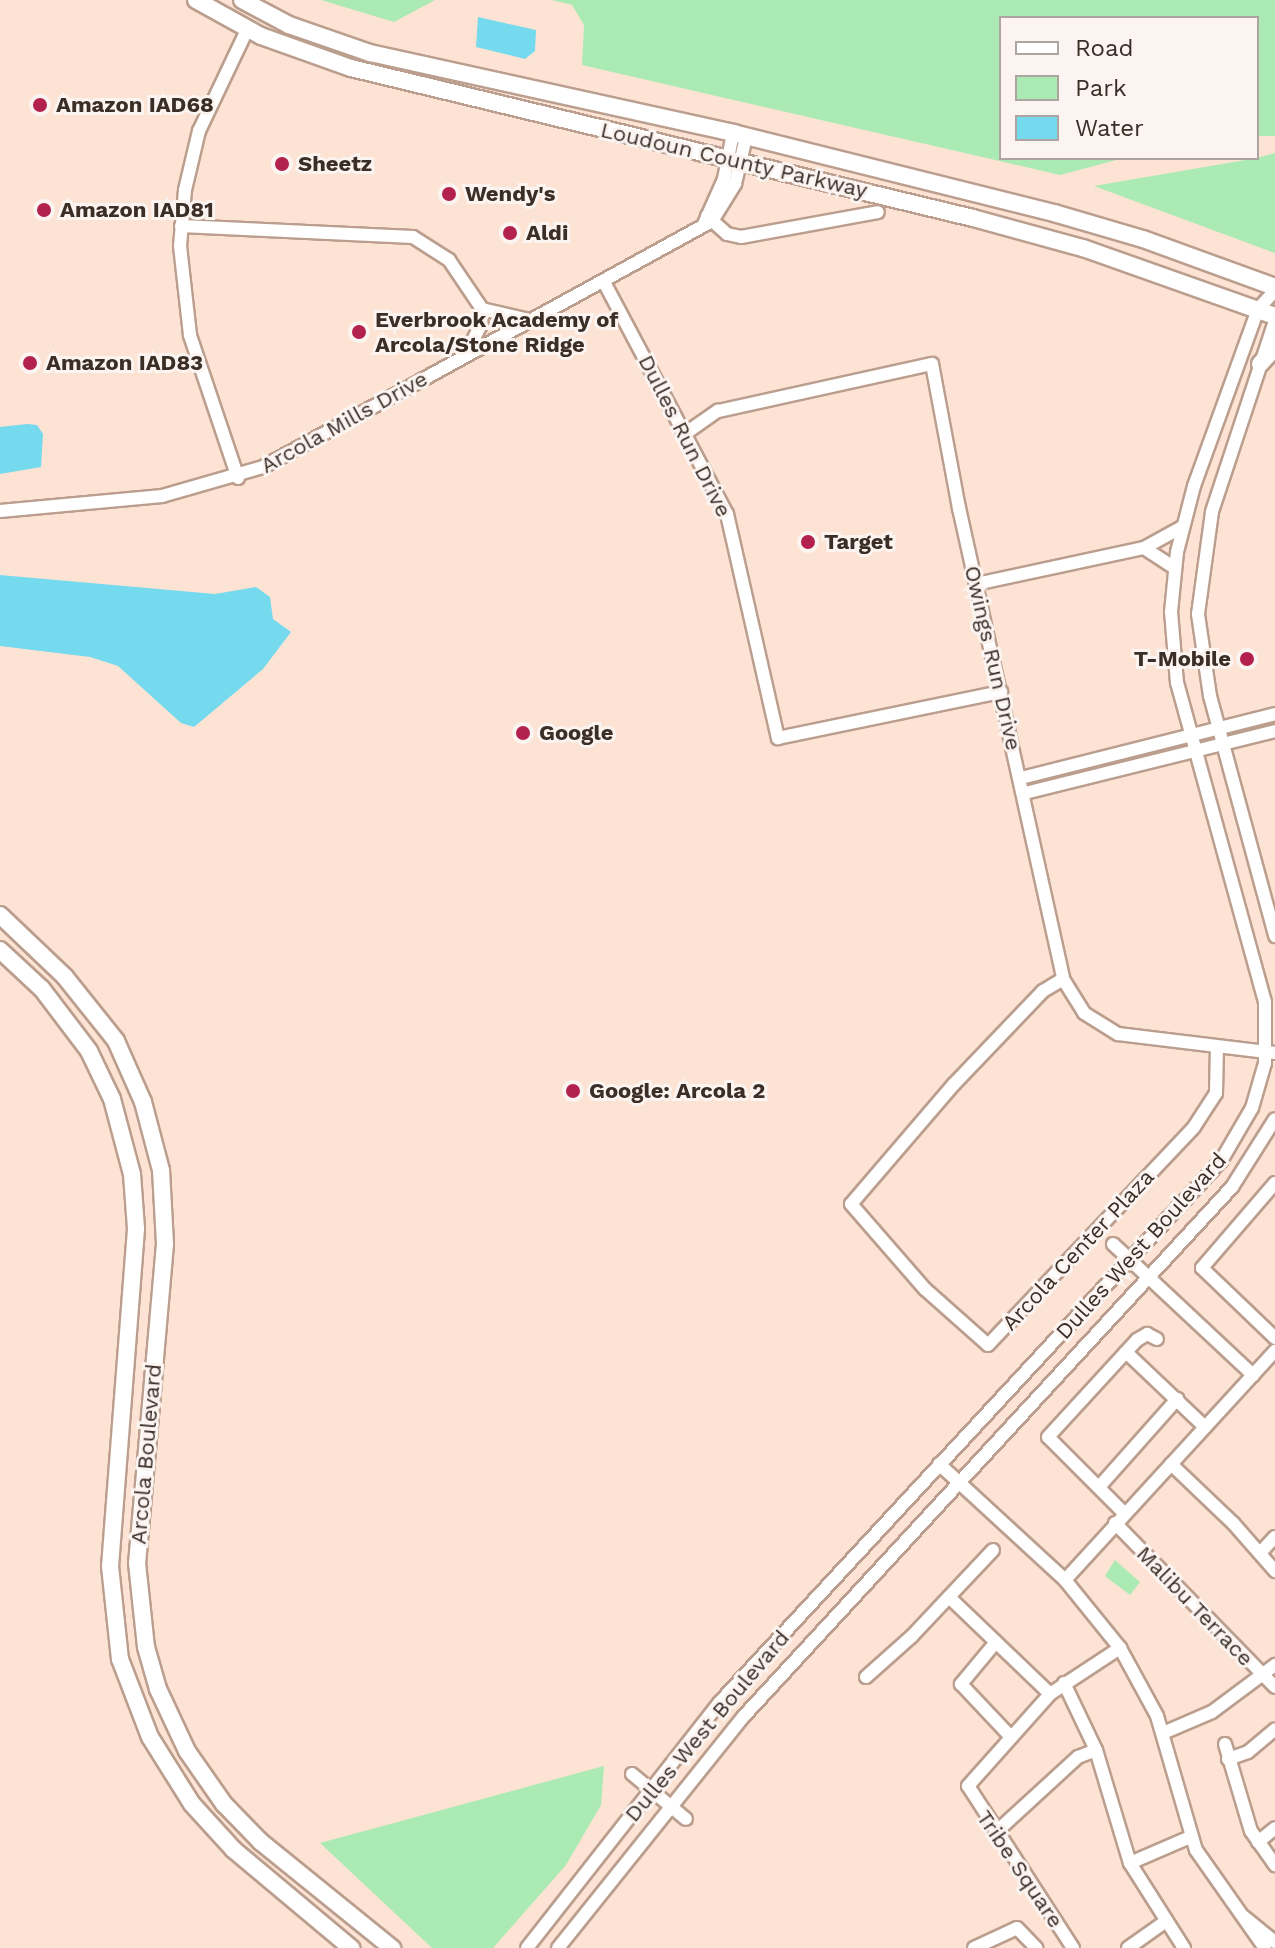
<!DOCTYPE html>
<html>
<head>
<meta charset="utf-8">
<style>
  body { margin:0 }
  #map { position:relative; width:1275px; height:1948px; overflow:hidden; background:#fce3d4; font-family:"Work Sans",sans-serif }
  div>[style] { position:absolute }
  .green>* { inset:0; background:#aceab4 }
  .water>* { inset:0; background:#75daed }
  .roads { filter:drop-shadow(2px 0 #bb9e8d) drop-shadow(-2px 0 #bb9e8d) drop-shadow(0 2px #bb9e8d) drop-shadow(0 -2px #bb9e8d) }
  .minor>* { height:12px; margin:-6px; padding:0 6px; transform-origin:6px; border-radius:6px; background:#fff }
  .major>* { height:16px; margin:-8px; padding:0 8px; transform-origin:8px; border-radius:8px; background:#fff }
  .dots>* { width:22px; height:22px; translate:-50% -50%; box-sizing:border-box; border:4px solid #fbf4f1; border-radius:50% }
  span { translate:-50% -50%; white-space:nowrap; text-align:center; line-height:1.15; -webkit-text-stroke:6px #fbf4f1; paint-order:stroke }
  .poi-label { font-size:22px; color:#3a2e27; font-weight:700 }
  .left { translate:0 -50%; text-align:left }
  .right { translate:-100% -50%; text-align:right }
  .street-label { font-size:22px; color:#3a2e27 }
  .legend { position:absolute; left:999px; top:16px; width:260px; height:144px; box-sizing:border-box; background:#fbf4f1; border:2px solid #aea5a0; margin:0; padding:10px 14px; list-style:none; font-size:24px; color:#3a2e27 }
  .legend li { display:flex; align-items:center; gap:16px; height:40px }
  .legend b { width:40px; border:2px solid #aea5a0 }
</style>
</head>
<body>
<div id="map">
  <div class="green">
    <div style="clip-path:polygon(321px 0,435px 0,394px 22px)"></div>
    <div style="clip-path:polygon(552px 0,1275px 0,1275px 136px,1257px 136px,1257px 18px,1001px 18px,1001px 158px,1124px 158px,1060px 175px,582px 65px,584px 25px,572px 5px)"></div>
    <div style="clip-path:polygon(1275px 153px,1275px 253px,1094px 186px,1257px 158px)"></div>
    <div style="clip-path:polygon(1115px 1560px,1140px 1582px,1130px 1595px,1105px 1576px)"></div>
    <div style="clip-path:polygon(604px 1766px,601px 1805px,566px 1865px,493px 1948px,432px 1948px,320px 1843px)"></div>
  </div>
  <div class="water">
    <div style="clip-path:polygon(478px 17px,536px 30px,535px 51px,525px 59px,476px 47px)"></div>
    <div style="clip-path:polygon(27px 424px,37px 425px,43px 434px,41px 467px,0 474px,0 427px)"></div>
    <div style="clip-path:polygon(0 575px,215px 594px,256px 587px,270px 597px,273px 619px,291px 632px,263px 669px,194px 727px,181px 723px,118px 666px,90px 657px,0 646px)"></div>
  </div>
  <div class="roads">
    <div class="minor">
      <div style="left:707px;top:216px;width:27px;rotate:42deg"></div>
      <div style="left:727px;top:234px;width:14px;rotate:12deg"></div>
      <div style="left:741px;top:237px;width:139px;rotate:-10.3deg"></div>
      <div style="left:704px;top:224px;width:49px;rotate:-66deg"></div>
      <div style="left:724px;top:179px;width:47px;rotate:-78.9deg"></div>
      <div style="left:181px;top:226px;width:232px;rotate:2.7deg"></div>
      <div style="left:413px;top:237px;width:43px;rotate:32.6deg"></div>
      <div style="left:449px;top:260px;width:59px;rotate:56deg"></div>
      <div style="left:604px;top:282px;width:263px;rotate:62.1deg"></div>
      <div style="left:727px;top:514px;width:230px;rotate:77.2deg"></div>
      <div style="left:778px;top:738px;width:228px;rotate:-11.7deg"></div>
      <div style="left:482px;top:309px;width:48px;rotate:13.2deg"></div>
      <div style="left:1275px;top:321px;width:201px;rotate:108.3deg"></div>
      <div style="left:1212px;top:512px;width:103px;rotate:97.8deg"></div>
      <div style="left:1198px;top:614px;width:83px;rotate:81.7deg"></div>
      <div style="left:1210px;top:696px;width:249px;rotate:74.8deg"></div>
      <div style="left:466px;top:354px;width:34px;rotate:-63deg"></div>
      <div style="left:481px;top:324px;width:15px;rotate:-86deg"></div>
      <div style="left:686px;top:433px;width:39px;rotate:-35deg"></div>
      <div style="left:718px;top:411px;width:219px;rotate:-12.4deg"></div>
      <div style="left:932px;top:364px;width:147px;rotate:79.4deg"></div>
      <div style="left:959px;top:508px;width:482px;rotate:77.5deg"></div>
      <div style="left:1063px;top:979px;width:40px;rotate:58deg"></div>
      <div style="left:1084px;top:1013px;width:40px;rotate:32deg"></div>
      <div style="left:1118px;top:1034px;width:158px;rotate:6.9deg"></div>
      <div style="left:238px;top:478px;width:151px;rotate:-108.6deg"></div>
      <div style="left:190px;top:335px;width:90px;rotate:-96.4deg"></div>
      <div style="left:180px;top:246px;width:56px;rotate:-84.9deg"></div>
      <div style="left:185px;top:190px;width:61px;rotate:-76.7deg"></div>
      <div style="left:199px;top:131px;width:112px;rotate:-64.6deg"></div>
      <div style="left:0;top:511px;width:163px;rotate:-5.3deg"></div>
      <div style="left:162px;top:496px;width:105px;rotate:-16deg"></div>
      <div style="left:263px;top:467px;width:512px;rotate:-28.72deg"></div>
      <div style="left:712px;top:221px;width:44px;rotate:-58.1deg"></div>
      <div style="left:735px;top:184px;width:48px;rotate:-76.8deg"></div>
      <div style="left:1144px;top:548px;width:37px;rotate:33deg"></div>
      <div style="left:976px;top:584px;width:172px;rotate:-12.1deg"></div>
      <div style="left:1144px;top:548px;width:43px;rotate:-28.9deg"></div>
      <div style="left:1021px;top:778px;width:262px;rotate:-14.1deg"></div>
      <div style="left:1025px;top:793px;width:258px;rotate:-13.9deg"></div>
      <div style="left:1063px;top:979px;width:23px;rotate:149deg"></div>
      <div style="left:1043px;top:991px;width:129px;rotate:133.7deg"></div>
      <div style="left:954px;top:1084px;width:158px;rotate:130.6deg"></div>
      <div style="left:851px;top:1204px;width:113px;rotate:49deg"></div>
      <div style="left:925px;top:1289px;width:84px;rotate:41.6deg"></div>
      <div style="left:988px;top:1345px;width:300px;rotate:-46.6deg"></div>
      <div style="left:1194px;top:1127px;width:40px;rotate:-57.1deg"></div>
      <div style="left:1216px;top:1093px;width:46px;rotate:-88.8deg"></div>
      <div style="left:1275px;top:1183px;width:112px;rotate:130.7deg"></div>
      <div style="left:1202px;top:1268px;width:101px;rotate:43.8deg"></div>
      <div style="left:1113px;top:1244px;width:192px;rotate:43.1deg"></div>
      <div style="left:1126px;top:1352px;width:109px;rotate:43.5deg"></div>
      <div style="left:939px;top:1464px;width:171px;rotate:42.6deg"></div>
      <div style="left:1065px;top:1580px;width:87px;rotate:51deg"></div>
      <div style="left:1120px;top:1648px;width:77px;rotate:61.4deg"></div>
      <div style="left:1157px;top:1716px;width:140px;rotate:73.8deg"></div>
      <div style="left:1196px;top:1850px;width:120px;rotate:54.9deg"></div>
      <div style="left:1171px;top:1464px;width:86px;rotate:43.6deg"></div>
      <div style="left:1233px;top:1523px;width:64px;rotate:48.8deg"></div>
      <div style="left:1099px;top:1487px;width:118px;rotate:-48.4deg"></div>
      <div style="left:1124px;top:1513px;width:107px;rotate:-135deg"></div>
      <div style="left:1048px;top:1437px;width:132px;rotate:-47.5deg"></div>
      <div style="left:1137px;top:1340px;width:12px;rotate:-31deg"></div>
      <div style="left:1147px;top:1334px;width:11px;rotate:27deg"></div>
      <div style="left:1115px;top:1523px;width:229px;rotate:45.7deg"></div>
      <div style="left:1260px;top:1553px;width:22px;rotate:-47deg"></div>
      <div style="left:1065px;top:1580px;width:311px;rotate:-47.5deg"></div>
      <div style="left:949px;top:1597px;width:140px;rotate:43.8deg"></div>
      <div style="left:996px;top:1642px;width:55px;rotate:129.8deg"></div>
      <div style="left:961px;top:1684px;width:73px;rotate:46.7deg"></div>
      <div style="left:866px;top:1677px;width:62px;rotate:-41.7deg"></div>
      <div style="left:912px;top:1636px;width:118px;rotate:-46.7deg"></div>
      <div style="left:1064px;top:1683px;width:74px;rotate:64.5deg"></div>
      <div style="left:1096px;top:1750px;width:118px;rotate:73.3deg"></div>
      <div style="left:1130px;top:1863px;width:101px;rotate:57.6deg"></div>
      <div style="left:1163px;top:1733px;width:53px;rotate:-23.2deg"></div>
      <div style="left:1212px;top:1712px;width:79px;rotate:-36.7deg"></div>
      <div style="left:1225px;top:1744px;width:91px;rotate:73.4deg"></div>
      <div style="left:1251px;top:1831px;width:42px;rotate:54.8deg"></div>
      <div style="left:1228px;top:1759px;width:21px;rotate:-19deg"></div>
      <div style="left:1248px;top:1752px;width:35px;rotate:-40deg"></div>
      <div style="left:632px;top:1774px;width:70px;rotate:39.8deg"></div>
      <div style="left:995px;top:1833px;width:113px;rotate:-42.5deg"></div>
      <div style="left:1078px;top:1757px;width:19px;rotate:-21deg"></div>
      <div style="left:1258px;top:1842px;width:22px;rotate:-39deg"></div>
      <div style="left:1130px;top:1863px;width:65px;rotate:-23.4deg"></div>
      <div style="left:1244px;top:1917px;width:40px;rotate:39deg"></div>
      <div style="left:527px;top:1948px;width:313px;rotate:-51.9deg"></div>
      <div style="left:720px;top:1702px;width:737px;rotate:-47.2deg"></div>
      <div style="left:1221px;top:1161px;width:61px;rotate:-59.7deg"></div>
      <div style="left:1252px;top:1108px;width:47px;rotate:-73.9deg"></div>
      <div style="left:1265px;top:1063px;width:61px;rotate:-90deg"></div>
      <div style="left:1265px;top:1002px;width:331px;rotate:-105.4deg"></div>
      <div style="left:1177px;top:683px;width:71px;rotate:-94.8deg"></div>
      <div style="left:1171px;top:612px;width:60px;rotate:-84.3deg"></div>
      <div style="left:1177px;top:552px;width:68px;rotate:-75.6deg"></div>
      <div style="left:1194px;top:486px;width:188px;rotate:-70.1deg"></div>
      <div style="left:1258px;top:309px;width:25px;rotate:-47deg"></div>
      <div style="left:558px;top:1948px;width:297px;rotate:-51.3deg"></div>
      <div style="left:744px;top:1716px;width:720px;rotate:-47.31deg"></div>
      <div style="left:1232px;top:1187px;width:80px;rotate:-57.7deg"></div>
      <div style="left:974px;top:1948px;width:47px;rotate:-24.9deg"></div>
      <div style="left:1017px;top:1928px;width:28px;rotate:46deg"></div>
      <div style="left:1073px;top:1948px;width:193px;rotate:-122.9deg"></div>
      <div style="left:968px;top:1786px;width:123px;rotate:-48.3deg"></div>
      <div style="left:1050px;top:1694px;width:84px;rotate:-33.3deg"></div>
      <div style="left:1128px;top:1948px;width:47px;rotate:-35.4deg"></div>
    </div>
    <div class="major">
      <div style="left:196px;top:0;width:74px;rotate:29deg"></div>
      <div style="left:261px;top:36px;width:96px;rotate:19.6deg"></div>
      <div style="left:351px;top:68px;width:640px;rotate:13.56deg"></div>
      <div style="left:973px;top:218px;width:114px;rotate:15.3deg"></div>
      <div style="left:1083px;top:248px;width:204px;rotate:19.5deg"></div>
      <div style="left:242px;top:0;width:53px;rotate:28deg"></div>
      <div style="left:289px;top:25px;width:86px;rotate:19.1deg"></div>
      <div style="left:370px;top:53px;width:372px;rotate:12.4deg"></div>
      <div style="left:733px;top:133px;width:331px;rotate:14deg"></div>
      <div style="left:1054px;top:213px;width:93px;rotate:16.3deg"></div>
      <div style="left:1143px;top:239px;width:140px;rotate:20deg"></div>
      <div style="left:1260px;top:364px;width:22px;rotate:-47deg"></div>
      <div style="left:0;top:915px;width:90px;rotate:43.6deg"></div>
      <div style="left:65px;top:977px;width:82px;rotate:51.4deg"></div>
      <div style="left:116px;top:1041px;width:67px;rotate:66.1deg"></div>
      <div style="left:143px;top:1102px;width:70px;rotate:75.2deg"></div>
      <div style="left:161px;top:1170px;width:74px;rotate:86.9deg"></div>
      <div style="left:165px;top:1244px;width:320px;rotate:95deg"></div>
      <div style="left:137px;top:1563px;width:84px;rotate:83.9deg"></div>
      <div style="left:146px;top:1647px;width:44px;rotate:74.1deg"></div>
      <div style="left:158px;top:1689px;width:68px;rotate:64.9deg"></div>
      <div style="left:187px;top:1751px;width:65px;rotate:55.1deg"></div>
      <div style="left:224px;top:1804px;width:53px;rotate:45.8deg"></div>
      <div style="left:261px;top:1842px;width:169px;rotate:39deg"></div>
      <div style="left:0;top:950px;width:57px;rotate:42.9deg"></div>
      <div style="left:42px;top:989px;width:78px;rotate:52.8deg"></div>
      <div style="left:89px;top:1051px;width:53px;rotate:64.4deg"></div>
      <div style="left:112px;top:1099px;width:78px;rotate:75.1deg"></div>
      <div style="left:132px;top:1174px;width:55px;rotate:85.8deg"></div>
      <div style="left:136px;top:1229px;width:338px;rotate:94.4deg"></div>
      <div style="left:110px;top:1566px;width:94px;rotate:83.9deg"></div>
      <div style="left:120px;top:1659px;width:84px;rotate:69deg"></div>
      <div style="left:150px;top:1737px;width:79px;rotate:57.9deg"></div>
      <div style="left:192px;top:1804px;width:62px;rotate:47.6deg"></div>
      <div style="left:234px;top:1850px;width:153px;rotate:39.9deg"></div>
    </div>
  </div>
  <div class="dots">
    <div style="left:40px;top:105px;background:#b3224f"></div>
    <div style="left:282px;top:164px;background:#b3224f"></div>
    <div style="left:449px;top:194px;background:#b3224f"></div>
    <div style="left:44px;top:210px;background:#b3224f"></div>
    <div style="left:510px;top:233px;background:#b3224f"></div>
    <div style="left:359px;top:332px;background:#b3224f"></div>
    <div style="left:30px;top:363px;background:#b3224f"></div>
    <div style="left:808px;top:542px;background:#b3224f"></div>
    <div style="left:1247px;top:659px;background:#b3224f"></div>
    <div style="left:523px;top:733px;background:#b3224f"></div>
    <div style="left:573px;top:1091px;background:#b3224f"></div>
  </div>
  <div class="poi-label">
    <span class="left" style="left:56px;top:105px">Amazon IAD68</span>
    <span class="left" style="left:298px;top:164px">Sheetz</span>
    <span class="left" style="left:465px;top:194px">Wendy's</span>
    <span class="left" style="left:60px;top:210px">Amazon IAD81</span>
    <span class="left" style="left:526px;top:233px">Aldi</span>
    <span class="left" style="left:375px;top:332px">Everbrook Academy of<br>Arcola/Stone Ridge</span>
    <span class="left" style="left:46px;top:363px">Amazon IAD83</span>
    <span class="left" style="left:824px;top:542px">Target</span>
    <span class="right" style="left:1231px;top:659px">T-Mobile</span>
    <span class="left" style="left:539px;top:733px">Google</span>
    <span class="left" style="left:589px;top:1091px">Google: Arcola 2</span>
  </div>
  <div class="street-label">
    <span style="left:734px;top:160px;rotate:13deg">Loudoun County Parkway</span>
    <span style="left:344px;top:422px;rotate:-29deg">Arcola Mills Drive</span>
    <span style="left:685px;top:436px;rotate:63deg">Dulles Run Drive</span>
    <span style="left:993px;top:658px;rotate:77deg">Owings Run Drive</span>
    <span style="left:1141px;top:1246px;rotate:-48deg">Dulles West Boulevard</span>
    <span style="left:1078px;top:1250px;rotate:-47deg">Arcola Center Plaza</span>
    <span style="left:146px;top:1454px;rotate:-85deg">Arcola Boulevard</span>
    <span style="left:1195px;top:1606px;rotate:46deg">Malibu Terrace</span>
    <span style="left:707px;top:1726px;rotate:-50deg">Dulles West Boulevard</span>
    <span style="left:1020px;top:1869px;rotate:56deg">Tribe Square</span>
  </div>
  <ul class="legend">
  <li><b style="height:10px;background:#fff"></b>Road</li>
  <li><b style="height:22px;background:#aceab4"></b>Park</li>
  <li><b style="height:22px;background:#75daed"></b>Water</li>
  </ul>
</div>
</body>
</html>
